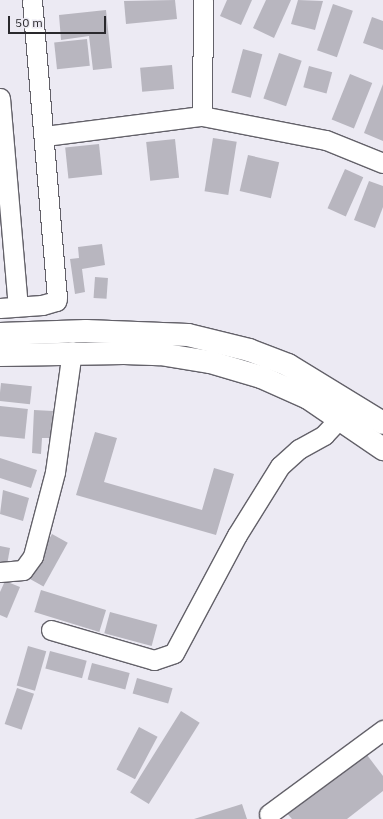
<!DOCTYPE html>
<html>
<head>
<meta charset="utf-8">
<style>
  body { margin:0 }
  #map { position:relative; width:383px; height:819px; overflow:hidden; background:#eceaf3; font-family:"IBM Plex Sans",sans-serif }
  div>[style] { position:absolute }
  .building>* { inset:0; background:#b8b6bf; transform-origin:0 0 }
  .roads { filter:drop-shadow(1px 0 #636169) drop-shadow(-1px 0 #636169) drop-shadow(0 1px #636169) drop-shadow(0 -1px #636169) }
  .minor>* { height:19px; margin:-9.5px; padding:0 9.5px; transform-origin:9.5px; border-radius:9.5px; background:#fff }
  .major>* { height:22px; margin:-11px; padding:0 11px; transform-origin:11px; border-radius:11px; background:#fff }
  span { translate:-50% -50%; white-space:nowrap; text-align:center; line-height:1.15; -webkit-text-stroke:3.5px #eceaf3; paint-order:stroke }
  .scale { position:absolute; left:8px; top:16px; width:98px; height:18px; box-sizing:border-box; border:2px solid #2a292d; border-top:0; padding-left:5px; font-size:12px; line-height:14px; white-space:nowrap; color:#2a292d; -webkit-text-stroke:3px #eceaf3; paint-order:stroke }
</style>
</head>
<body>
<div id="map">
  <div class="building">
    <div style="clip-path:polygon(175px 0,177px 19px,126px 24px,124px 1px)"></div>
    <div style="clip-path:polygon(227px 0,252px 0,241px 25px,220px 16px)"></div>
    <div style="clip-path:polygon(266px 0,291px 0,274px 38px,253px 28px)"></div>
    <div style="clip-path:polygon(298px 0,323px 1px,315px 30px,291px 24px)"></div>
    <div style="left:333px;top:4px;width:21px;height:49px;rotate:19deg"></div>
    <div style="clip-path:polygon(106px 10px,112px 68px,93px 70px,89px 36px,61px 40px,59px 15px)"></div>
    <div style="clip-path:polygon(372px 17px,383px 21px,383px 50px,363px 43px)"></div>
    <div style="left:87px;top:39px;width:27px;height:33px;rotate:84deg"></div>
    <div style="left:243px;top:49px;width:20px;height:45px;rotate:15deg"></div>
    <div style="left:279px;top:53px;width:24px;height:48px;rotate:19deg"></div>
    <div style="left:172px;top:65px;width:24px;height:32px;rotate:85deg"></div>
    <div style="left:309px;top:66px;width:24px;height:22px;rotate:15deg"></div>
    <div style="left:350px;top:74px;width:24px;height:49px;rotate:22deg"></div>
    <div style="clip-path:polygon(383px 84px,383px 141px,364px 133px)"></div>
    <div style="left:213px;top:138px;width:24px;height:54px;rotate:9deg"></div>
    <div style="left:175px;top:139px;width:39px;height:29px;rotate:84deg"></div>
    <div style="left:99px;top:144px;width:31px;height:34px;rotate:84deg"></div>
    <div style="left:248px;top:155px;width:32px;height:37px;rotate:13deg"></div>
    <div style="left:345px;top:169px;width:20px;height:43px;rotate:24deg"></div>
    <div style="clip-path:polygon(369px 181px,383px 186px,383px 207px,375px 228px,354px 220px)"></div>
    <div style="clip-path:polygon(102px 244px,105px 265px,82px 269px,85px 292px,75px 294px,70px 259px,79px 258px,78px 247px)"></div>
    <div style="left:95px;top:277px;width:13px;height:21px;rotate:4deg"></div>
    <div style="left:1px;top:383px;width:31px;height:18px;rotate:6deg"></div>
    <div style="left:0;top:406px;width:28px;height:30px;rotate:6deg"></div>
    <div style="clip-path:polygon(34px 410px,53px 411px,51px 438px,42px 438px,41px 454px,32px 453px)"></div>
    <div style="clip-path:polygon(95px 432px,117px 438px,104px 482px,202px 510px,214px 468px,234px 474px,216px 535px,76px 495px)"></div>
    <div style="clip-path:polygon(0 458px,37px 470px,31px 488px,0 478px)"></div>
    <div style="clip-path:polygon(3px 490px,29px 498px,23px 521px,0 514px)"></div>
    <div style="left:52px;top:534px;width:18px;height:50px;rotate:29deg"></div>
    <div style="clip-path:polygon(0 546px,10px 548px,7px 565px,0 564px)"></div>
    <div style="clip-path:polygon(5px 581px,20px 587px,7px 618px,0 615px,0 592px)"></div>
    <div style="left:41px;top:590px;width:68px;height:23px;rotate:17deg"></div>
    <div style="left:110px;top:612px;width:49px;height:22px;rotate:15deg"></div>
    <div style="left:28px;top:646px;width:19px;height:41px;rotate:16deg"></div>
    <div style="left:50px;top:651px;width:38px;height:18px;rotate:15deg"></div>
    <div style="left:92px;top:663px;width:39px;height:17px;rotate:15deg"></div>
    <div style="left:137px;top:678px;width:37px;height:16px;rotate:16deg"></div>
    <div style="left:17px;top:688px;width:18px;height:38px;rotate:19deg"></div>
    <div style="left:181px;top:711px;width:22px;height:96px;rotate:32deg"></div>
    <div style="left:139px;top:727px;width:21px;height:48px;rotate:28deg"></div>
    <div style="clip-path:polygon(364px 751px,383px 776px,383px 791px,347px 819px,292px 819px,285px 811px)"></div>
    <div style="clip-path:polygon(242px 804px,247px 819px,194px 819px)"></div>
  </div>
  <div class="roads">
    <div class="minor">
      <div style="left:0;top:98px;width:209px;rotate:85.1deg"></div>
      <div style="left:202px;top:116px;width:116px;rotate:-89.5deg"></div>
      <div style="left:45px;top:136px;width:158px;rotate:-7.3deg"></div>
      <div style="left:202px;top:116px;width:126px;rotate:11deg"></div>
      <div style="left:326px;top:140px;width:61px;rotate:22deg"></div>
      <div style="left:0;top:308px;width:42px;rotate:-4.1deg"></div>
      <div style="left:42px;top:305px;width:15px;rotate:-16deg"></div>
      <div style="left:56px;top:301px;width:3px;rotate:-72deg"></div>
      <div style="left:57px;top:298px;width:299px;rotate:-94.8deg"></div>
      <div style="left:0;top:572px;width:23px;rotate:-5deg"></div>
      <div style="left:23px;top:570px;width:17px;rotate:-54deg"></div>
      <div style="left:33px;top:556px;width:87px;rotate:-75.3deg"></div>
      <div style="left:55px;top:472px;width:122px;rotate:-82deg"></div>
      <div style="left:51px;top:630px;width:107px;rotate:16.2deg"></div>
      <div style="left:154px;top:660px;width:21px;rotate:-19deg"></div>
      <div style="left:174px;top:653px;width:134px;rotate:-61.9deg"></div>
      <div style="left:237px;top:535px;width:81px;rotate:-58.1deg"></div>
      <div style="left:280px;top:466px;width:25px;rotate:-42deg"></div>
      <div style="left:299px;top:449px;width:29px;rotate:-29deg"></div>
      <div style="left:324px;top:435px;width:23px;rotate:-47deg"></div>
      <div style="left:269px;top:814px;width:142px;rotate:-36.4deg"></div>
    </div>
    <div class="major">
      <div style="left:0;top:334px;width:86px;rotate:-2deg"></div>
      <div style="left:86px;top:331px;width:102px;rotate:2.2deg"></div>
      <div style="left:188px;top:335px;width:63px;rotate:13.8deg"></div>
      <div style="left:249px;top:350px;width:42px;rotate:21deg"></div>
      <div style="left:288px;top:365px;width:111px;rotate:31.4deg"></div>
      <div style="left:0;top:355px;width:124px;rotate:-0.9deg"></div>
      <div style="left:124px;top:353px;width:36px;rotate:2deg"></div>
      <div style="left:160px;top:354px;width:51px;rotate:9.1deg"></div>
      <div style="left:210px;top:362px;width:53px;rotate:16.4deg"></div>
      <div style="left:261px;top:377px;width:51px;rotate:24.1deg"></div>
      <div style="left:308px;top:398px;width:91px;rotate:34.2deg"></div>
    </div>
  </div>
  <div class="scale">50 m</div>
</div>
</body>
</html>
